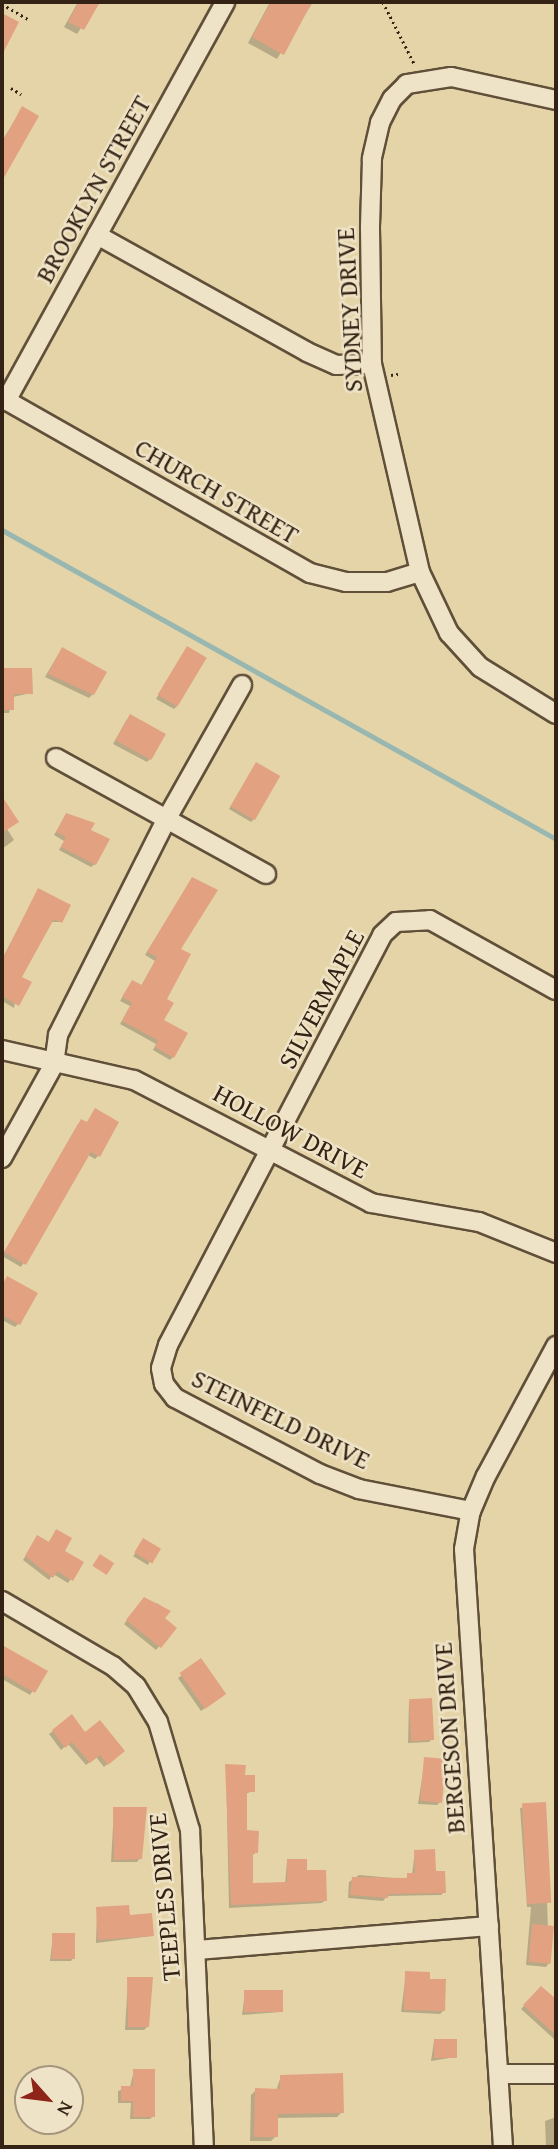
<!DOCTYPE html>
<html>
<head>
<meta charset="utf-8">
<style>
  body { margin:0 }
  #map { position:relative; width:558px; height:2149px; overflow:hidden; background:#e5d4a8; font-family:"Gentium Book Plus",serif }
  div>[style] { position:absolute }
  .shadow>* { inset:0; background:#0003; transform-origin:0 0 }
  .stream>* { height:5px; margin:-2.5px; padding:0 2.5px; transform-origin:2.5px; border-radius:2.5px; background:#98b7b0 }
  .building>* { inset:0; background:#e2a282; transform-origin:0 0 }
  .path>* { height:2.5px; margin-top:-1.25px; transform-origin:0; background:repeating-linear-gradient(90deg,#342314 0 2px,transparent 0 5.5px) }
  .roads { filter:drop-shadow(2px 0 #604f39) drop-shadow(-2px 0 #604f39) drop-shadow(0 2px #604f39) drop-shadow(0 -2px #604f39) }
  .minor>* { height:18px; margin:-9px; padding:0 9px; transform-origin:9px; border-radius:9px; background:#eee3c6 }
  span { translate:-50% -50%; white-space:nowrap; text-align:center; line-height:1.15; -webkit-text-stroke:5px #eee3c6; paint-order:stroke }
  .street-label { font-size:26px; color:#342314 }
  .frame { position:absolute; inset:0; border:4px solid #342314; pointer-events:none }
  .north { position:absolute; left:14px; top:2065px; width:70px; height:70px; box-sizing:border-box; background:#eee3c6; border:2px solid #a4967f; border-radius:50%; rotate:118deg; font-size:19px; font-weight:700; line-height:28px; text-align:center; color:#342314 }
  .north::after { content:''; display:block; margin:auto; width:24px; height:32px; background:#8f2418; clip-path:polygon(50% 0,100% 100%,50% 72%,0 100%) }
</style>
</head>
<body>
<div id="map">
  <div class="shadow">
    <div style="clip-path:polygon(78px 2px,98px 2px,77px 34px,64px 27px)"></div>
    <div style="clip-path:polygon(270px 2px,313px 2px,277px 59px,248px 43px)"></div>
    <div style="clip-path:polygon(22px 109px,36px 116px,2px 178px,2px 141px)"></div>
    <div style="clip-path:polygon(187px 648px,177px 706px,174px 709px,156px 699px)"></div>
    <div style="clip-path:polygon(59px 653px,93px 694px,89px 698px,45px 677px)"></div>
    <div style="clip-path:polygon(2px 670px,31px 670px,31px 693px,13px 697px,9px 713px,2px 713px)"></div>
    <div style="clip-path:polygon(127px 719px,150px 759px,147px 762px,113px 744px)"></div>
    <div style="clip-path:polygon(253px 768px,254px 819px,251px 822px,229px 809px)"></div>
    <div style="clip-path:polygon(2px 805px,17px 822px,7px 829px,14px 840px,2px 849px)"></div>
    <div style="clip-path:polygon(66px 815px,93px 823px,89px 830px,95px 864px,91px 867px,59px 850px,64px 841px,54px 835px)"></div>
    <div style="clip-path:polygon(189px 883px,162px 1020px,173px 1057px,170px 1060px,153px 1050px,156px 1044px,120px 1024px,130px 1006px,120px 1001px,132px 982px,141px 986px,155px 961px,145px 955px)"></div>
    <div style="clip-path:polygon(38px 891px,60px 922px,50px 922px,20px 977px,14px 1008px,2px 1001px,2px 959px)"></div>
    <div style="clip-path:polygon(95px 1110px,98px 1156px,95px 1159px,88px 1155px,21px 1267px,2px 1256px,78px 1124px,86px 1124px)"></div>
    <div style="clip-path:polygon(7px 1278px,18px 1324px,15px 1327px,2px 1320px,2px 1286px)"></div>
    <div style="clip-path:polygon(56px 1531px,71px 1579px,68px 1583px,53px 1574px,49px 1580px,23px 1560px,37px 1537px,48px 1543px)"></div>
    <div style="left:143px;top:1540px;width:17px;height:19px;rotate:31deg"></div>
    <div style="clip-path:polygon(141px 1602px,154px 1606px,157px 1603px,168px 1611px,162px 1618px,175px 1628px,156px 1650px,124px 1624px)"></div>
    <div style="clip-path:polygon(2px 1647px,45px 1672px,30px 1695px,2px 1679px)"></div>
    <div style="clip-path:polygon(200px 1661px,221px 1697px,201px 1711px,178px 1678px)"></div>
    <div style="clip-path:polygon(409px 1701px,432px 1739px,429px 1742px,408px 1743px)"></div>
    <div style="clip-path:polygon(72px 1717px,85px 1735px,119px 1754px,104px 1767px,96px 1757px,86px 1765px,68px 1744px,61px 1750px,49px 1734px)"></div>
    <div style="clip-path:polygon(425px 1759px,440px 1802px,437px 1805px,418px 1804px)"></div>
    <div style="clip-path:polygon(226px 1766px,244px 1777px,253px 1791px,245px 1794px,245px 1832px,257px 1852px,251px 1856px,252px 1884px,285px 1884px,287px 1861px,305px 1872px,325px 1900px,322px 1903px,229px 1908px)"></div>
    <div style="clip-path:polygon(544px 1803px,549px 1963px,546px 1967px,526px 1965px,531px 1907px,527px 1907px,520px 1808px)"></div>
    <div style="clip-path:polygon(114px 1809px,140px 1858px,137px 1862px,111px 1862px)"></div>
    <div style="clip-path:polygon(415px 1851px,434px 1873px,444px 1892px,441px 1895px,387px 1896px,383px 1901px,348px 1898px,349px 1882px,359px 1875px,404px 1879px,412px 1875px)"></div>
    <div style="clip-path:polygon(97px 1909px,128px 1917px,152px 1936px,96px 1943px)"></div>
    <div style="clip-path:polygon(53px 1935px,74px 1957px,71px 1961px,50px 1961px)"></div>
    <div style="clip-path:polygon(406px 1973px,428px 1980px,443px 2011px,440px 2014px,401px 2012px)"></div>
    <div style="clip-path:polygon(128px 1979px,148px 2026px,144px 2030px,125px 2030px)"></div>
    <div style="clip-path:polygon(541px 1988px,556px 1999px,554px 2039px,521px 2009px)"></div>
    <div style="clip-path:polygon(245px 1992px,281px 2012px,242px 2015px)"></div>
    <div style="clip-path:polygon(434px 2041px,456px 2057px,431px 2061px)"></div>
    <div style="clip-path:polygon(134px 2070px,153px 2116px,150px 2119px,130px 2119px,131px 2103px,118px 2103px,118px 2091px,130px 2087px)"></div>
    <div style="clip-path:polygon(281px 2076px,342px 2112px,337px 2117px,276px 2118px,276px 2136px,271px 2141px,250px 2141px,251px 2095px,256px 2090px,276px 2091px)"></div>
    <div style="clip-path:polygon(556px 2117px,556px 2147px,546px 2147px,545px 2121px)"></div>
  </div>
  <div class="stream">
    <div style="left:2px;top:530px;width:634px;rotate:29.15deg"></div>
  </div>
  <div class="building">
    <div style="clip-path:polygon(79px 2px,100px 2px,84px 30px,68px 22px)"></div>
    <div style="clip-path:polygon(271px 2px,312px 2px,284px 55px,252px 37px)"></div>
    <div style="clip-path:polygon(2px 13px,19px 22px,2px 55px)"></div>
    <div style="clip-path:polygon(22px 106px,39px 116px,2px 181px,2px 143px)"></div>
    <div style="left:187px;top:646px;width:23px;height:57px;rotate:31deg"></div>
    <div style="clip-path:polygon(62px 647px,107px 672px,94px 695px,48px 674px)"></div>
    <div style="clip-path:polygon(2px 668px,32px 668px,33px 694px,14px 694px,14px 710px,2px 710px)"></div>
    <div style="left:130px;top:714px;width:41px;height:30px;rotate:29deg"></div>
    <div style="left:256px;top:762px;width:28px;height:51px;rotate:30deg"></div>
    <div style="clip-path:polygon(2px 796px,19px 822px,2px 833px)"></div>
    <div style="clip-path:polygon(66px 813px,95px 823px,91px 830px,110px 839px,96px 865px,61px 847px,66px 837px,56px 832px)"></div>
    <div style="clip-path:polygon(192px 877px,218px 890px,181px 949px,191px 954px,167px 999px,174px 1003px,164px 1020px,188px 1033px,174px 1058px,155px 1047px,158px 1040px,122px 1021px,132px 1003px,122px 997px,132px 980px,142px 985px,157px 957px,147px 952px)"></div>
    <div style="clip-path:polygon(38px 888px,71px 905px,62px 923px,54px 919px,22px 977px,32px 982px,19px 1006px,2px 996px,2px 960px)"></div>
    <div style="clip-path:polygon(95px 1108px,119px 1122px,100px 1157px,91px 1152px,26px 1265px,4px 1252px,81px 1119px,87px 1122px)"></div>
    <div style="clip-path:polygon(7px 1276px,38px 1293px,20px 1325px,2px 1315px,2px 1286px)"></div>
    <div style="clip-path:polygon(56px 1529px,72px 1538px,65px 1551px,84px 1562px,73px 1581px,57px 1571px,53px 1578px,25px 1556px,37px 1535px,49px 1542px)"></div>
    <div style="left:143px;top:1538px;width:21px;height:17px;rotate:31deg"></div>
    <div style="left:100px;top:1554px;width:17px;height:14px;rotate:33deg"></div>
    <div style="clip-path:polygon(144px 1597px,171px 1611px,165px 1618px,177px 1628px,161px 1648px,126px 1620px)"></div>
    <div style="clip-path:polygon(2px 1645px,48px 1671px,35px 1693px,2px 1674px)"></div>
    <div style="left:201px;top:1658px;width:44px;height:26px;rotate:55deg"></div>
    <div style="left:432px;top:1698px;width:42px;height:23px;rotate:87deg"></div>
    <div style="clip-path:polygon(72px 1714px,85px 1732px,100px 1720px,125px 1751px,108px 1765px,100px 1755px,90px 1763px,72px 1742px,65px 1748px,52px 1730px)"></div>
    <div style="left:424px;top:1757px;width:22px;height:44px;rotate:5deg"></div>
    <div style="clip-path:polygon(225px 1764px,246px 1765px,245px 1775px,255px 1775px,255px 1792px,247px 1792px,247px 1830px,259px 1831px,258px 1853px,253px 1853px,253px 1883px,287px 1882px,287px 1859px,307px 1859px,307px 1870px,326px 1870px,327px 1901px,231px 1905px)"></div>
    <div style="left:546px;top:1802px;width:101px;height:24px;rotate:87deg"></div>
    <div style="clip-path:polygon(113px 1807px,147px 1807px,142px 1859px,114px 1860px)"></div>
    <div style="clip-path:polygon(435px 1849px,436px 1871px,445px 1871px,446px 1893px,388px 1894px,388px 1898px,350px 1895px,352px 1877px,407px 1878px,407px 1873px,415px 1873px,414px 1850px)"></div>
    <div style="clip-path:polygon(129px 1905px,130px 1915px,152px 1913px,154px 1936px,98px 1940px,96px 1907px)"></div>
    <div style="left:532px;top:1924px;width:22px;height:38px;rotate:5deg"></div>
    <div style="left:52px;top:1933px;width:23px;height:26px"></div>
    <div style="clip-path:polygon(405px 1971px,430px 1972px,430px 1979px,446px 1979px,445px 2011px,404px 2010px)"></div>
    <div style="clip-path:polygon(127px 1977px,153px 1977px,149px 2027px,128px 2027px)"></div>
    <div style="clip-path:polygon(541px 1986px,556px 1999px,556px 2035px,523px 2005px)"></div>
    <div style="left:283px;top:1990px;width:22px;height:39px;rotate:90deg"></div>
    <div style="left:457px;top:2039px;width:19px;height:23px;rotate:90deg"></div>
    <div style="clip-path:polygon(133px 2069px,155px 2069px,155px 2117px,133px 2117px,133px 2101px,121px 2101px,121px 2086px,133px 2086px)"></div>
    <div style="clip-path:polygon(343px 2073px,344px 2113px,278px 2114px,278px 2137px,254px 2137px,255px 2088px,280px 2089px,280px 2075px)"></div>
  </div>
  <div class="path">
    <div style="left:383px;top:2px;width:71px;rotate:63.1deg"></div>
    <div style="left:2px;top:4px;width:32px;rotate:30deg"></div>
    <div style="left:11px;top:88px;width:12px;rotate:31deg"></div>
    <div style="left:391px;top:375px;width:7px;rotate:-8deg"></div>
  </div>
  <div class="roads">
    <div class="minor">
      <div style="left:556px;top:100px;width:107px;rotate:-167.6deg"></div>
      <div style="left:451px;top:77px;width:45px;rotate:171deg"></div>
      <div style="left:407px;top:84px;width:21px;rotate:135deg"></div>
      <div style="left:392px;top:99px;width:27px;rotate:117deg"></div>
      <div style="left:380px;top:123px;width:37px;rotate:103deg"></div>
      <div style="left:372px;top:159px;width:69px;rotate:91.7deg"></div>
      <div style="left:370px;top:228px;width:136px;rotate:89.2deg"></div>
      <div style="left:372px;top:364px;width:213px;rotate:77deg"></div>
      <div style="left:420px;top:572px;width:68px;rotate:64.6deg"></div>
      <div style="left:449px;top:633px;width:46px;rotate:47.6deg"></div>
      <div style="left:480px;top:667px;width:89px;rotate:31.7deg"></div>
      <div style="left:97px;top:235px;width:240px;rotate:29.1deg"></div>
      <div style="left:307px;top:352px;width:32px;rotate:24deg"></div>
      <div style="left:336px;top:365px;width:36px;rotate:-2deg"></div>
      <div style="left:2px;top:398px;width:354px;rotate:29.6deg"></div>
      <div style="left:310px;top:573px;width:37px;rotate:14deg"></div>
      <div style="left:346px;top:582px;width:41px"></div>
      <div style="left:387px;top:582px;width:34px;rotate:-17deg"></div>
      <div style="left:6px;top:401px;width:455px;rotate:-61.2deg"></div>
      <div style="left:56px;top:758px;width:240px;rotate:28.9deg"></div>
      <div style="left:2px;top:1050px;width:135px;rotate:12.8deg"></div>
      <div style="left:134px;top:1080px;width:267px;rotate:27.4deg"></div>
      <div style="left:371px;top:1203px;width:110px;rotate:10deg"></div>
      <div style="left:479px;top:1222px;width:83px;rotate:21.9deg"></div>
      <div style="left:2px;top:1158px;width:107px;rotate:-61deg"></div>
      <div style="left:54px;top:1064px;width:29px;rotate:-82deg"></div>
      <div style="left:58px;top:1035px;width:241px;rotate:-63.3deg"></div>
      <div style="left:166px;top:820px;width:155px;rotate:-60.6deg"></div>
      <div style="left:471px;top:1511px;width:114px;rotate:-168.9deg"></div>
      <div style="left:359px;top:1489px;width:42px;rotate:-159deg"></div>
      <div style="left:320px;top:1474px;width:164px;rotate:-152.3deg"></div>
      <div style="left:175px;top:1398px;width:18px;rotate:-128deg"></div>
      <div style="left:164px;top:1384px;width:16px;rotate:-101deg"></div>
      <div style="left:161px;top:1368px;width:24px;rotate:-73deg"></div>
      <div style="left:168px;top:1345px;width:462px;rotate:-62.4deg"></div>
      <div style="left:382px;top:935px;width:19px;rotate:-43deg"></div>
      <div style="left:396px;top:922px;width:34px;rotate:-3deg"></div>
      <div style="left:430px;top:920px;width:144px;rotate:29.1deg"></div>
      <div style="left:2px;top:1601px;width:129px;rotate:30.4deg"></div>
      <div style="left:113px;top:1666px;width:30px;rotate:41deg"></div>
      <div style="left:136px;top:1686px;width:42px;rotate:58.6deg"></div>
      <div style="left:158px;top:1722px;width:113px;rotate:73.5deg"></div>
      <div style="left:190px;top:1830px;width:317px;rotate:87.5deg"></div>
      <div style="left:197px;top:1950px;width:293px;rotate:-4.7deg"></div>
      <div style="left:499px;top:2074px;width:57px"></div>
      <div style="left:503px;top:2147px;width:599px;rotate:-93.73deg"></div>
      <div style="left:464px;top:1549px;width:39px;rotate:-80deg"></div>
      <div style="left:471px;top:1511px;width:38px;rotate:-67deg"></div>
      <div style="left:486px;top:1476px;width:148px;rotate:-61.7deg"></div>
    </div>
  </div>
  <div class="street-label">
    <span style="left:93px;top:189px;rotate:-61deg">BROOKLYN STREET</span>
    <span style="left:349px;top:310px;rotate:-93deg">SYDNEY DRIVE</span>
    <span style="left:217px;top:491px;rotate:30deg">CHURCH STREET</span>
    <span style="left:321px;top:999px;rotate:-62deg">SILVERMAPLE</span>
    <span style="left:291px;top:1131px;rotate:28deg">HOLLOW DRIVE</span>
    <span style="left:281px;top:1419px;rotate:26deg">STEINFELD DRIVE</span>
    <span style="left:449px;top:1738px;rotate:-94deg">BERGESON DRIVE</span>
    <span style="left:164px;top:1897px;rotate:-95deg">TEEPLES DRIVE</span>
  </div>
  <div class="frame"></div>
  <div class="north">N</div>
</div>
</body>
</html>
